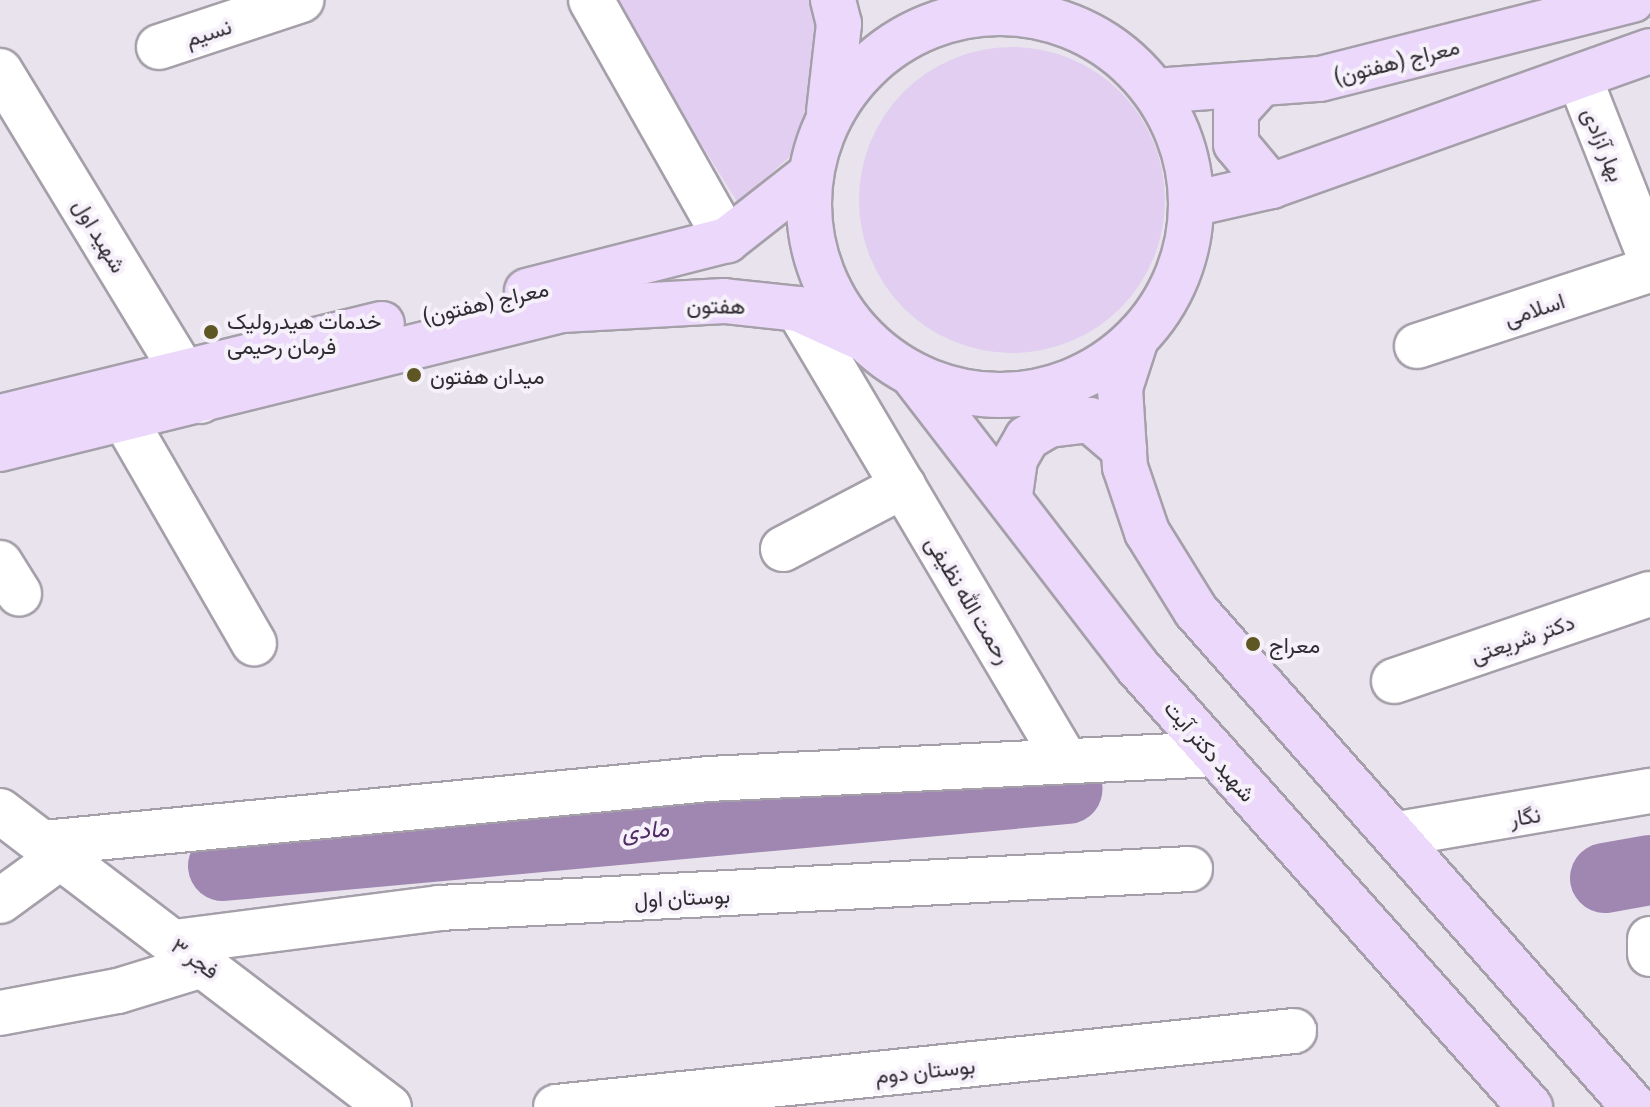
<!DOCTYPE html>
<html>
<head>
<meta charset="utf-8">
<style>
  body { margin:0 }
  #map { position:relative; width:1650px; height:1107px; overflow:hidden; background:#e8e3ed; font-family:Literata,Vazirmatn,serif }
  div>[style] { position:absolute }
  .green>* { inset:0; background:#e1cef0 }
  .round { border-radius:50% }
  .river>* { height:70px; margin:-35px; padding:0 35px; transform-origin:35px; border-radius:35px; background:#9f87b1 }
  .roads { filter:drop-shadow(2px 0 #a49fa9) drop-shadow(-2px 0 #a49fa9) drop-shadow(0 2px #a49fa9) drop-shadow(0 -2px #a49fa9) }
  .minor>* { height:44px; margin:-22px; padding:0 22px; transform-origin:22px; border-radius:22px; background:#fff }
  .tertiary>* { height:44px; margin:-22px; padding:0 22px; transform-origin:22px; border-radius:22px; background:#fff }
  .secondary>* { height:44px; margin:-22px; padding:0 22px; transform-origin:22px; border-radius:22px; background:#ecd8fa }
  .secondary>.ring { margin:-22px; padding:0; box-sizing:content-box; background:none; border:44px solid #ecd8fa; border-radius:50% }
  .dots>* { width:22px; height:22px; translate:-50% -50%; box-sizing:border-box; border:4px solid #f6f0fa; border-radius:50% }
  span { translate:-50% -50%; white-space:nowrap; text-align:center; line-height:1.15; -webkit-text-stroke:8px #f6f0fa; paint-order:stroke }
  .street-label { font-size:22px; color:#2f2d31 }
  .poi-label { font-size:22px; color:#2f2d31 }
  .left { translate:0 -50%; text-align:left }
  .water-label { font-size:24px; color:#4f2e64; font-style:italic }
</style>
</head>
<body>
<div id="map">
  <div class="green">
    <div style="clip-path:polygon(611px 0,822px 0,808px 140px,738px 203px)"></div>
    <div class="round" style="left:859px;top:47px;width:306px;height:306px"></div>
  </div>
  <div class="river">
    <div style="left:223px;top:866px;width:848px;rotate:-5.21deg"></div>
    <div style="left:1605px;top:878px;width:46px;rotate:-10.1deg"></div>
  </div>
  <div class="roads">
    <div class="minor">
      <div style="left:591px;top:0;width:276px;rotate:60.5deg"></div>
      <div style="left:159px;top:47px;width:150px;rotate:-18.3deg"></div>
      <div style="left:0;top:71px;width:386px;rotate:58.7deg"></div>
      <div style="left:1579px;top:77px;width:193px;rotate:68.5deg"></div>
      <div style="left:798px;top:309px;width:525px;rotate:59.34deg"></div>
      <div style="left:1417px;top:346px;width:245px;rotate:-18.1deg"></div>
      <div style="left:125px;top:420px;width:258px;rotate:60deg"></div>
      <div style="left:783px;top:549px;width:136px;rotate:-27.7deg"></div>
      <div style="left:0;top:563px;width:36px;rotate:58deg"></div>
      <div style="left:1398px;top:834px;width:256px;rotate:-9.7deg"></div>
      <div style="left:44px;top:843px;width:668px;rotate:-5.5deg"></div>
      <div style="left:709px;top:779px;width:507px;rotate:-2.83deg"></div>
      <div style="left:0;top:901px;width:77px;rotate:-36deg"></div>
      <div style="left:1650px;top:939px;width:15px;rotate:90deg"></div>
      <div style="left:175px;top:942px;width:266px;rotate:-7.3deg"></div>
      <div style="left:439px;top:908px;width:752px;rotate:-2.97deg"></div>
      <div style="left:0;top:1013px;width:120px;rotate:-10.6deg"></div>
      <div style="left:118px;top:991px;width:92px;rotate:-17.1deg"></div>
      <div style="left:556px;top:1107px;width:742px;rotate:-5.88deg"></div>
    </div>
    <div class="tertiary">
      <div style="left:1394px;top:681px;width:270px;rotate:-18.8deg"></div>
      <div style="left:0;top:811px;width:489px;rotate:37.3deg"></div>
    </div>
    <div class="secondary">
      <div class="ring" style="left:809px;top:13px;width:338px;height:338px"></div>
      <div style="left:1256px;top:89px;width:30px;rotate:132deg"></div>
      <div style="left:1236px;top:111px;width:33px;rotate:90deg"></div>
      <div style="left:1236px;top:144px;width:55px;rotate:50.2deg"></div>
      <div style="left:1155px;top:91px;width:165px;rotate:-4.2deg"></div>
      <div style="left:1320px;top:79px;width:322px;rotate:-14.2deg"></div>
      <div style="left:829px;top:112px;width:89px;rotate:-83.5deg"></div>
      <div style="left:839px;top:24px;width:25px;rotate:-104deg"></div>
      <div style="left:1192px;top:204px;width:81px;rotate:-12.8deg"></div>
      <div style="left:1271px;top:186px;width:402px;rotate:-19.6deg"></div>
      <div style="left:527px;top:291px;width:206px;rotate:-14.3deg"></div>
      <div style="left:727px;top:240px;width:105px;rotate:-38.1deg"></div>
      <div style="left:1136px;top:339px;width:52px;rotate:108.1deg"></div>
      <div style="left:1120px;top:388px;width:79px;rotate:86.4deg"></div>
      <div style="left:1125px;top:467px;width:69px;rotate:71.3deg"></div>
      <div style="left:1147px;top:532px;width:93px;rotate:58.2deg"></div>
      <div style="left:1196px;top:611px;width:662px;rotate:48.55deg"></div>
      <div style="left:913px;top:375px;width:367px;rotate:52.4deg"></div>
      <div style="left:1137px;top:666px;width:591px;rotate:48.29deg"></div>
      <div style="left:0;top:417px;width:393px;rotate:-13.7deg"></div>
      <div style="left:0;top:449px;width:579px;rotate:-13.89deg"></div>
      <div style="left:562px;top:310px;width:162px;rotate:-3.2deg"></div>
      <div style="left:724px;top:301px;width:74px;rotate:6.2deg"></div>
      <div style="left:798px;top:309px;width:70px;rotate:24.4deg"></div>
      <div style="left:1010px;top:495px;width:36px;rotate:-82deg"></div>
      <div style="left:1015px;top:459px;width:24px;rotate:-60deg"></div>
      <div style="left:1027px;top:438px;width:26px;rotate:-31deg"></div>
      <div style="left:1049px;top:425px;width:41px;rotate:-7deg"></div>
      <div style="left:1090px;top:420px;width:45px;rotate:40.5deg"></div>
    </div>
  </div>
  <div class="dots">
    <div style="left:211px;top:332px;background:#5f5723"></div>
    <div style="left:414px;top:375px;background:#5f5723"></div>
    <div style="left:1253px;top:644px;background:#5f5723"></div>
  </div>
  <div class="street-label">
    <span style="left:208px;top:31px;rotate:-18deg">نسیم</span>
    <span style="left:1396px;top:60px;rotate:-14deg">معراج (هفتون)</span>
    <span style="left:1605px;top:144px;rotate:68deg">بهار آزادی</span>
    <span style="left:101px;top:235px;rotate:59deg">شهید اول</span>
    <span style="left:485px;top:301px;rotate:-13deg">معراج (هفتون)</span>
    <span style="left:716px;top:304px;rotate:1deg">هفتون</span>
    <span style="left:1534px;top:308px;rotate:-18deg">اسلامی</span>
    <span style="left:970px;top:599px;rotate:59deg">رحمت الله نظیفی</span>
    <span style="left:1522px;top:637px;rotate:-19deg">دکتر شریعتی</span>
    <span style="left:1211px;top:750px;rotate:49deg">شهید دکتر آیت</span>
    <span style="left:1525px;top:815px;rotate:-9deg">نگار</span>
    <span style="left:682px;top:896px;rotate:-3deg">بوستان اول</span>
    <span style="left:196px;top:957px;rotate:36deg">فجر ۳</span>
    <span style="left:925px;top:1069px;rotate:-6deg">بوستان دوم</span>
  </div>
  <div class="poi-label">
    <span class="left" style="left:227px;top:332px">خدمات هیدرولیک<br>فرمان رحیمی</span>
    <span class="left" style="left:430px;top:375px">میدان هفتون</span>
    <span class="left" style="left:1269px;top:644px">معراج</span>
  </div>
  <div class="water-label">
    <span style="left:645px;top:828px;rotate:-5deg">مادی</span>
  </div>
</div>
</body>
</html>
